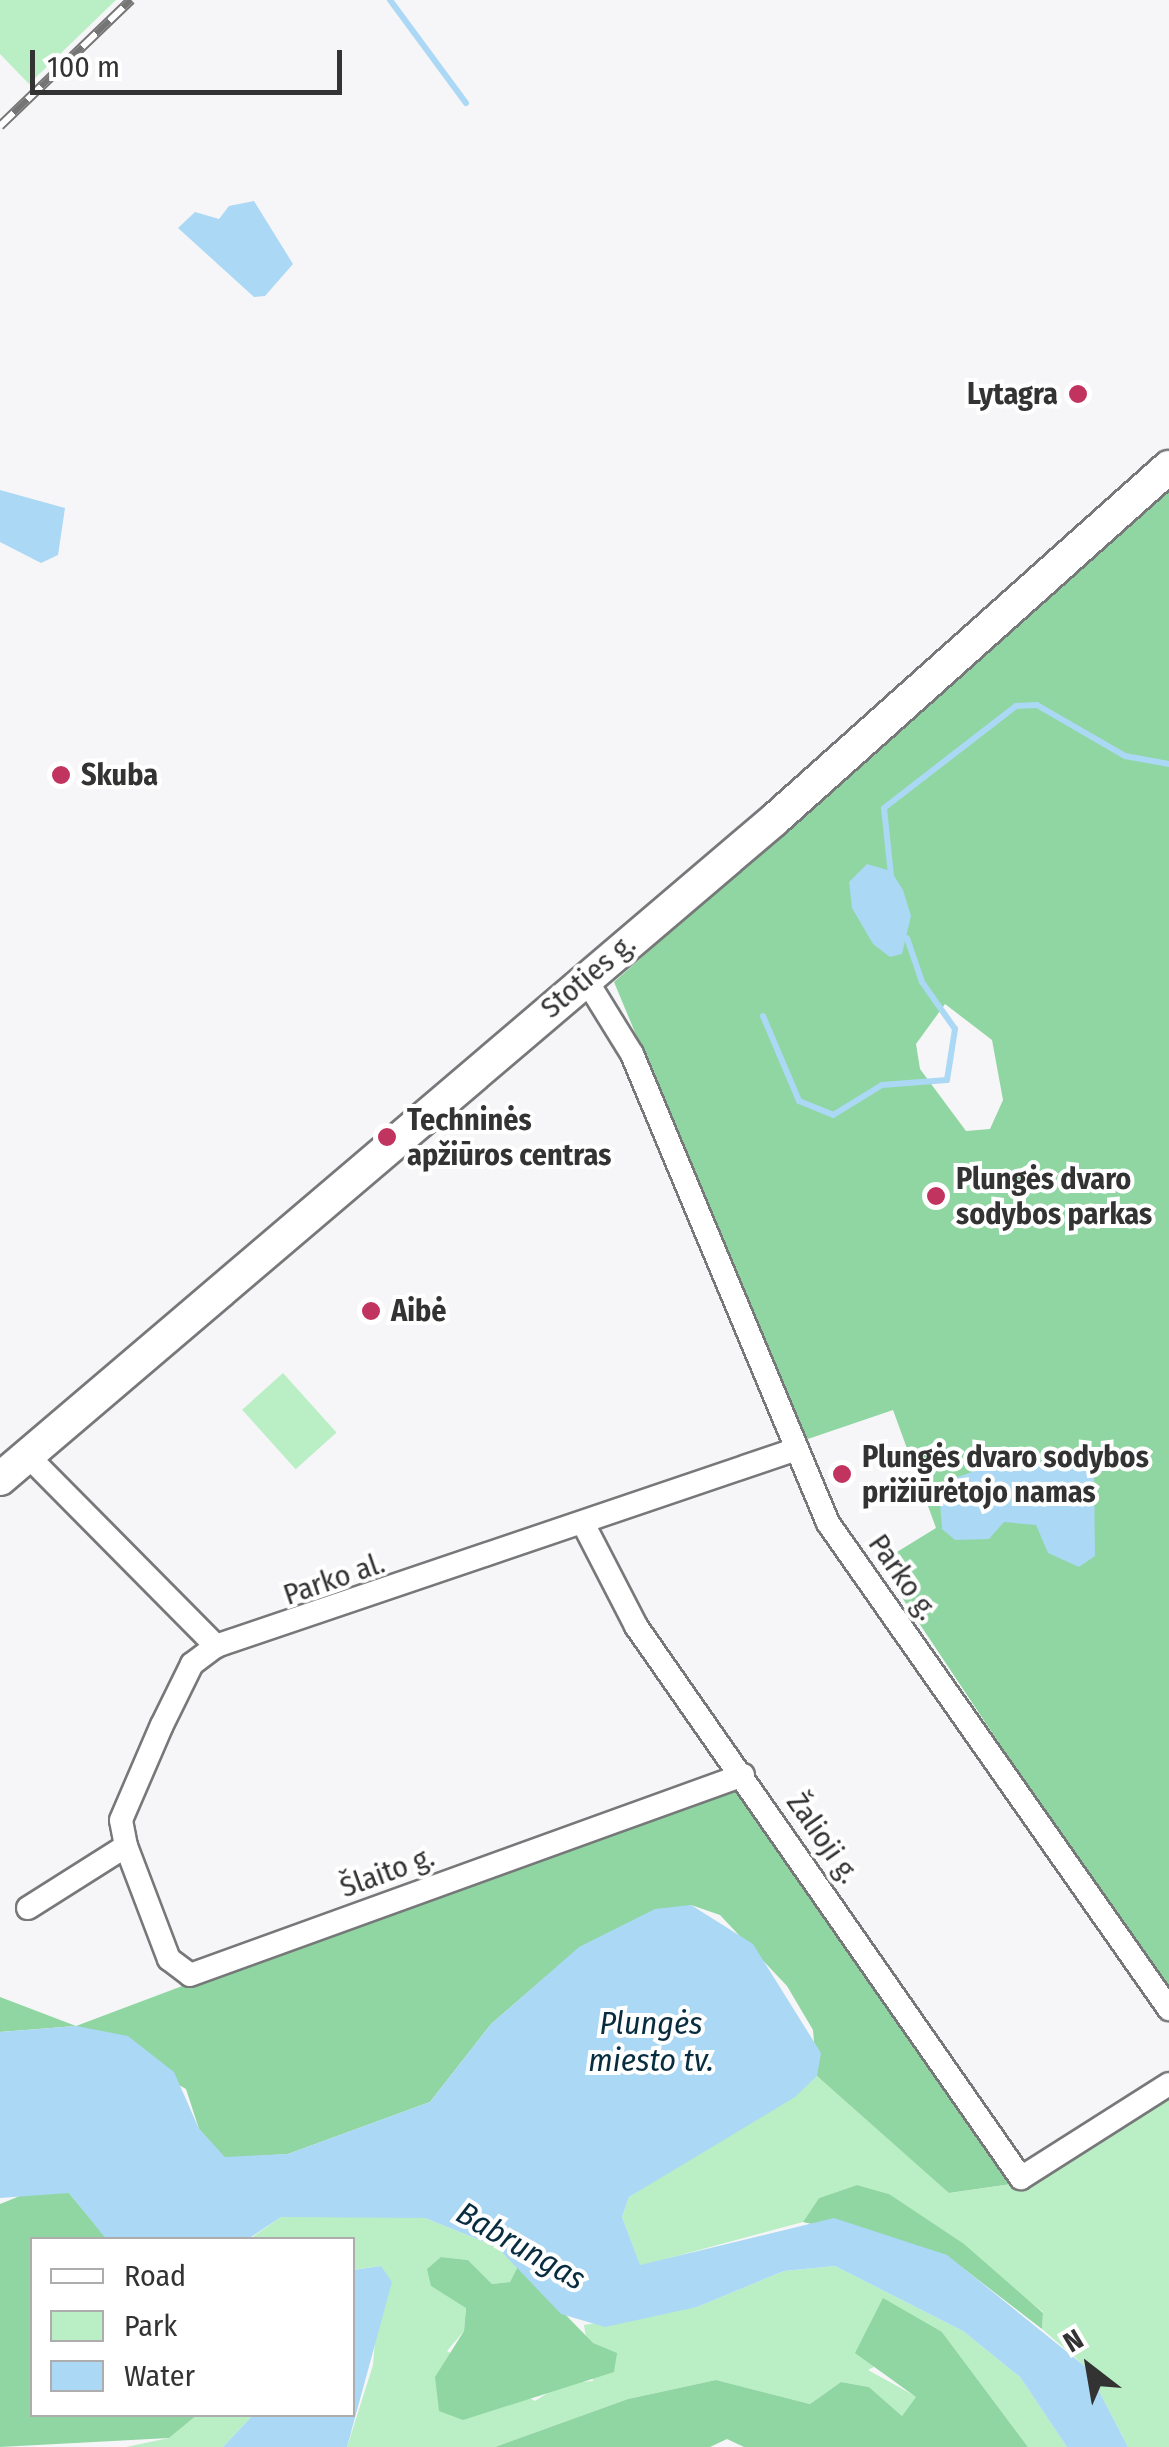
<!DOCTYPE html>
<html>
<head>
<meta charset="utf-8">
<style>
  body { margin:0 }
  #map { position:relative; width:1169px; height:2447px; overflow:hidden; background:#f6f6f8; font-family:"Fira Sans Condensed",sans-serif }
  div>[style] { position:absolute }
  .green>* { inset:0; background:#baefc6; transform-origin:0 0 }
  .forest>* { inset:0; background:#8fd6a2 }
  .water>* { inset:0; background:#abd8f4 }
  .stream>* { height:6px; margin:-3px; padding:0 3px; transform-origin:3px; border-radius:3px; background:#abd8f4 }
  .roads { filter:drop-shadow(2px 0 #777879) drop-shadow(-2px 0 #777879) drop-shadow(0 2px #777879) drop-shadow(0 -2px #777879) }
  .minor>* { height:22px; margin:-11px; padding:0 11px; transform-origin:11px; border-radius:11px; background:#fff }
  .secondary>* { height:32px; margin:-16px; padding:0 16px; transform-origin:16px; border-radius:16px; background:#fff }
  .rail>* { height:10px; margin-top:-5px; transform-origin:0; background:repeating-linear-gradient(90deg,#fff 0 19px,#757575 0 38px); box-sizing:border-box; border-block:2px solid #757575 }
  .dots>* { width:28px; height:28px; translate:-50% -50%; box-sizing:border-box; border:5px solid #fff; border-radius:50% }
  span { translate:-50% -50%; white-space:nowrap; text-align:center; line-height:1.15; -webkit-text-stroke:8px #fff; paint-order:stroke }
  .poi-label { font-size:30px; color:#333; font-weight:700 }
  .right { translate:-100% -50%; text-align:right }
  .left { translate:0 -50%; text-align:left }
  .street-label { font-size:30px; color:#333 }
  .water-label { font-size:32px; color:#092d40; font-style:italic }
  .legend { position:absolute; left:30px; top:2237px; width:325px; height:180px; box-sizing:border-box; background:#fff; border:2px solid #adadad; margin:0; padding:12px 18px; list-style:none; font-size:30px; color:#333 }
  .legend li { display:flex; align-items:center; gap:20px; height:50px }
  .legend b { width:50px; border:2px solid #adadad }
  .north { position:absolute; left:1039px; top:2317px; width:100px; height:100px; -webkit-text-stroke:8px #fff; paint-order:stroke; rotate:329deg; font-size:28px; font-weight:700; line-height:40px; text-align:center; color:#333 }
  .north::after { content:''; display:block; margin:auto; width:35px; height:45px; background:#333; clip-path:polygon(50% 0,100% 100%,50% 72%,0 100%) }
  .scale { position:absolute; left:30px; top:50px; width:312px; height:45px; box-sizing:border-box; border:5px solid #333; border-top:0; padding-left:12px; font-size:30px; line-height:35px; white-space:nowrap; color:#333; -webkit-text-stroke:8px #fff; paint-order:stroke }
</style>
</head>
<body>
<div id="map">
  <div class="green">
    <div style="clip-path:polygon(0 0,116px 0,29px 84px,0 54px)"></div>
    <div style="left:283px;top:1373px;width:80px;height:55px;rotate:48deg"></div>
    <div style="clip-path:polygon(817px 2076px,950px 2193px,1018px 2183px,1169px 2092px,1169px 2447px,1128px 2447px,1087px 2368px,1042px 2329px,1043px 2312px,889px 2194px,857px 2185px,819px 2198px,803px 2222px,640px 2266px,622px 2217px,629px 2197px)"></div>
    <div style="clip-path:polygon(356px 2215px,425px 2218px,497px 2247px,518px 2266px,510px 2282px,492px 2284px,468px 2260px,441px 2257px,431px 2286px,466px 2307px,464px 2331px,447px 2351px,535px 2401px,563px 2383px,593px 2381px,584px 2325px,697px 2307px,784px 2271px,835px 2266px,963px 2331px,1020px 2377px,1067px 2447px,1028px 2447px,942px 2332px,868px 2370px,917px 2397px,902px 2416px,869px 2387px,841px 2382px,810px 2404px,716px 2380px,628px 2399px,495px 2447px,347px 2447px,373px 2365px,381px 2266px,353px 2270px,352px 2240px,248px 2240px,281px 2217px)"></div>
    <div style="clip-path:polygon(197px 2415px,253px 2415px,223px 2447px,126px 2447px,169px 2438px)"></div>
  </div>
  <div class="forest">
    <div style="clip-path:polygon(evenodd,1169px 490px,1169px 1998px,879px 1563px,936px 1528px,893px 1410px,805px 1440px,614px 982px,1169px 490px,945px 1004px,992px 1040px,1003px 1100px,990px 1129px,966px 1131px,920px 1069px,916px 1044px,945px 1004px)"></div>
    <div style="clip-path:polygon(743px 1775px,1018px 2183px,949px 2193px,817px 2076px,813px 2030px,787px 1986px,720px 1915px,691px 1905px,579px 1948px,491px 2024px,430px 2102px,288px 2154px,225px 2158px,199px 2129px,186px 2089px,76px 2026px,0 2032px,0 1997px,76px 2026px)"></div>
    <div style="clip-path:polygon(857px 2185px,889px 2194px,964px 2244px,1043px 2313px,1042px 2329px,946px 2255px,803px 2222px,819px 2198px)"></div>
    <div style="clip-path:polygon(40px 2188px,69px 2193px,107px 2239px,32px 2240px,32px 2414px,197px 2415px,169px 2438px,0 2447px,0 2204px)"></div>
    <div style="clip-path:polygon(441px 2257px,468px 2260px,492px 2284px,510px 2282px,518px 2266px,593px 2343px,617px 2353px,614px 2372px,463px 2420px,439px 2411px,435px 2377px,464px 2331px,466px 2308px,431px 2286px,427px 2269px)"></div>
    <div style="clip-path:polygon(883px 2298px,942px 2332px,1028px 2447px,744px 2447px,727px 2439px,710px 2447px,495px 2447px,628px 2399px,716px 2380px,810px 2404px,841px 2382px,869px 2387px,902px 2416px,916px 2397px,855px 2353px)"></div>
  </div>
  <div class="water">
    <div style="clip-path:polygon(254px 201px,293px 264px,265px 296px,254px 297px,178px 228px,195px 212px,219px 219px,229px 206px)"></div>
    <div style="clip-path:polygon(0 490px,65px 508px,58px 555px,41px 563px,0 542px)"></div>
    <div style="clip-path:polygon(867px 864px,891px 871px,903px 890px,911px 916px,902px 954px,890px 957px,873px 944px,852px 908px,849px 882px)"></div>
    <div style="clip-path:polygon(1047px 1459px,1085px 1465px,1094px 1475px,1095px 1556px,1079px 1567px,1048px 1553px,1036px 1525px,1004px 1522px,989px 1539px,955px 1540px,942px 1529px,940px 1502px,958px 1477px,992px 1465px,1025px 1470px)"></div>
    <div style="clip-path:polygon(691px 1905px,753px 1944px,821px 2053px,817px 2076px,795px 2097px,629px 2197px,622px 2217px,640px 2265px,834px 2218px,947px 2255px,1087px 2368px,1128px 2447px,1067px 2447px,1020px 2377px,963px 2331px,835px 2266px,784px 2271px,697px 2307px,605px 2327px,561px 2314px,497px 2247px,425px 2218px,281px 2217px,248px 2239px,107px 2240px,69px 2193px,0 2198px,0 2032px,76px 2026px,128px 2036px,174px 2072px,199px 2129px,225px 2157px,288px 2154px,430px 2102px,491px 2024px,579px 1947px,655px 1909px)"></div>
    <div style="clip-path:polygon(381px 2266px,392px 2282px,347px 2447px,223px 2447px,253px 2415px,352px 2414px,353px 2270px)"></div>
  </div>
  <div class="stream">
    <div style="left:390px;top:0;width:128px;rotate:53.6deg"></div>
    <div style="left:891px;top:875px;width:67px;rotate:-96deg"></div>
    <div style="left:884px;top:808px;width:167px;rotate:-37.7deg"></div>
    <div style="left:1016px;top:706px;width:21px;rotate:-3deg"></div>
    <div style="left:1037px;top:705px;width:102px;rotate:30.1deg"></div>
    <div style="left:1125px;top:756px;width:45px;rotate:10.3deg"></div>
    <div style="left:763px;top:1016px;width:92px;rotate:67deg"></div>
    <div style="left:799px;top:1101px;width:37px;rotate:22deg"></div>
    <div style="left:833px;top:1115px;width:57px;rotate:-31.5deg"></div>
    <div style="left:882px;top:1085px;width:65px;rotate:-4.4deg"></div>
    <div style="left:947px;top:1080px;width:52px;rotate:-81.1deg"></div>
    <div style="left:955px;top:1029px;width:57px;rotate:-125.1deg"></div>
    <div style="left:922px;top:982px;width:46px;rotate:-108.8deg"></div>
  </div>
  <div class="roads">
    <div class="minor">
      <div style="left:585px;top:978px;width:89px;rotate:58.3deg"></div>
      <div style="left:632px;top:1054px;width:508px;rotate:67.32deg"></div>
      <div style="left:828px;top:1523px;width:594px;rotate:54.94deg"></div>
      <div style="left:27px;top:1455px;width:269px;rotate:45.3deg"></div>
      <div style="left:585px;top:1527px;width:111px;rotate:62.7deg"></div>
      <div style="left:636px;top:1626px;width:673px;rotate:55.11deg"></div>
      <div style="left:1021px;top:2178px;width:175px;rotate:-32.4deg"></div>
      <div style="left:126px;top:1846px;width:121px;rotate:69.2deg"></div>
      <div style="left:169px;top:1959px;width:26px;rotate:37deg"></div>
      <div style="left:190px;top:1975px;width:588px;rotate:-19.88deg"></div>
      <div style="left:28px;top:1908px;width:116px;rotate:-32.3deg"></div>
      <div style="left:126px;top:1846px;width:26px;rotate:-101deg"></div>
      <div style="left:121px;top:1820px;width:103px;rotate:-66.7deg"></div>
      <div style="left:162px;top:1725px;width:68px;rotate:-63.8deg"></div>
      <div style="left:192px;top:1664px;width:30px;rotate:-37deg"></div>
      <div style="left:216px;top:1646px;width:610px;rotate:-18.73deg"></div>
    </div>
    <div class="secondary">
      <div style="left:0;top:1479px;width:1017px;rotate:-40.41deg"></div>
      <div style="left:774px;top:820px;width:530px;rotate:-41.79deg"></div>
    </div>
  </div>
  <div class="rail">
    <div style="left:0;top:126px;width:182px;rotate:-43.9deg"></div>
  </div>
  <div class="dots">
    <div style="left:1078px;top:394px;background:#c23460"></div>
    <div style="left:61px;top:775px;background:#c23460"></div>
    <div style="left:387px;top:1137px;background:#c23460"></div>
    <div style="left:936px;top:1196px;background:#c23460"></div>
    <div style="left:371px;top:1311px;background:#c23460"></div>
    <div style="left:842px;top:1474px;background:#c23460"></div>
  </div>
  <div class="poi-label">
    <span class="right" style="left:1058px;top:394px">Lytagra</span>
    <span class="left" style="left:81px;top:775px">Skuba</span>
    <span class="left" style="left:407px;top:1137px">Techninės<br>apžiūros centras</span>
    <span class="left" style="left:956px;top:1196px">Plungės dvaro<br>sodybos parkas</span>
    <span class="left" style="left:391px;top:1311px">Aibė</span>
    <span class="left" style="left:862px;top:1474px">Plungės dvaro sodybos<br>prižiūrėtojo namas</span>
  </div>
  <div class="street-label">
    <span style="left:588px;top:976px;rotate:-40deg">Stoties g.</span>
    <span style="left:903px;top:1577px;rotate:55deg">Parko g.</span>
    <span style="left:334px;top:1579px;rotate:-19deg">Parko al.</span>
    <span style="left:823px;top:1838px;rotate:55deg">Žalioji g.</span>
    <span style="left:387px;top:1872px;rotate:-20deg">Šlaito g.</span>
  </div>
  <div class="water-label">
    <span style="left:651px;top:2042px">Plungės<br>miesto tv.</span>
    <span style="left:521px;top:2246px;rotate:30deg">Babrungas</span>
  </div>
  <ul class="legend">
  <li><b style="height:12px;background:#fff"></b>Road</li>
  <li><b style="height:28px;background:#baefc6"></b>Park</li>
  <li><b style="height:28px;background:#abd8f4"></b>Water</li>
  </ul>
  <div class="north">N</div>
  <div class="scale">100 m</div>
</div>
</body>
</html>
